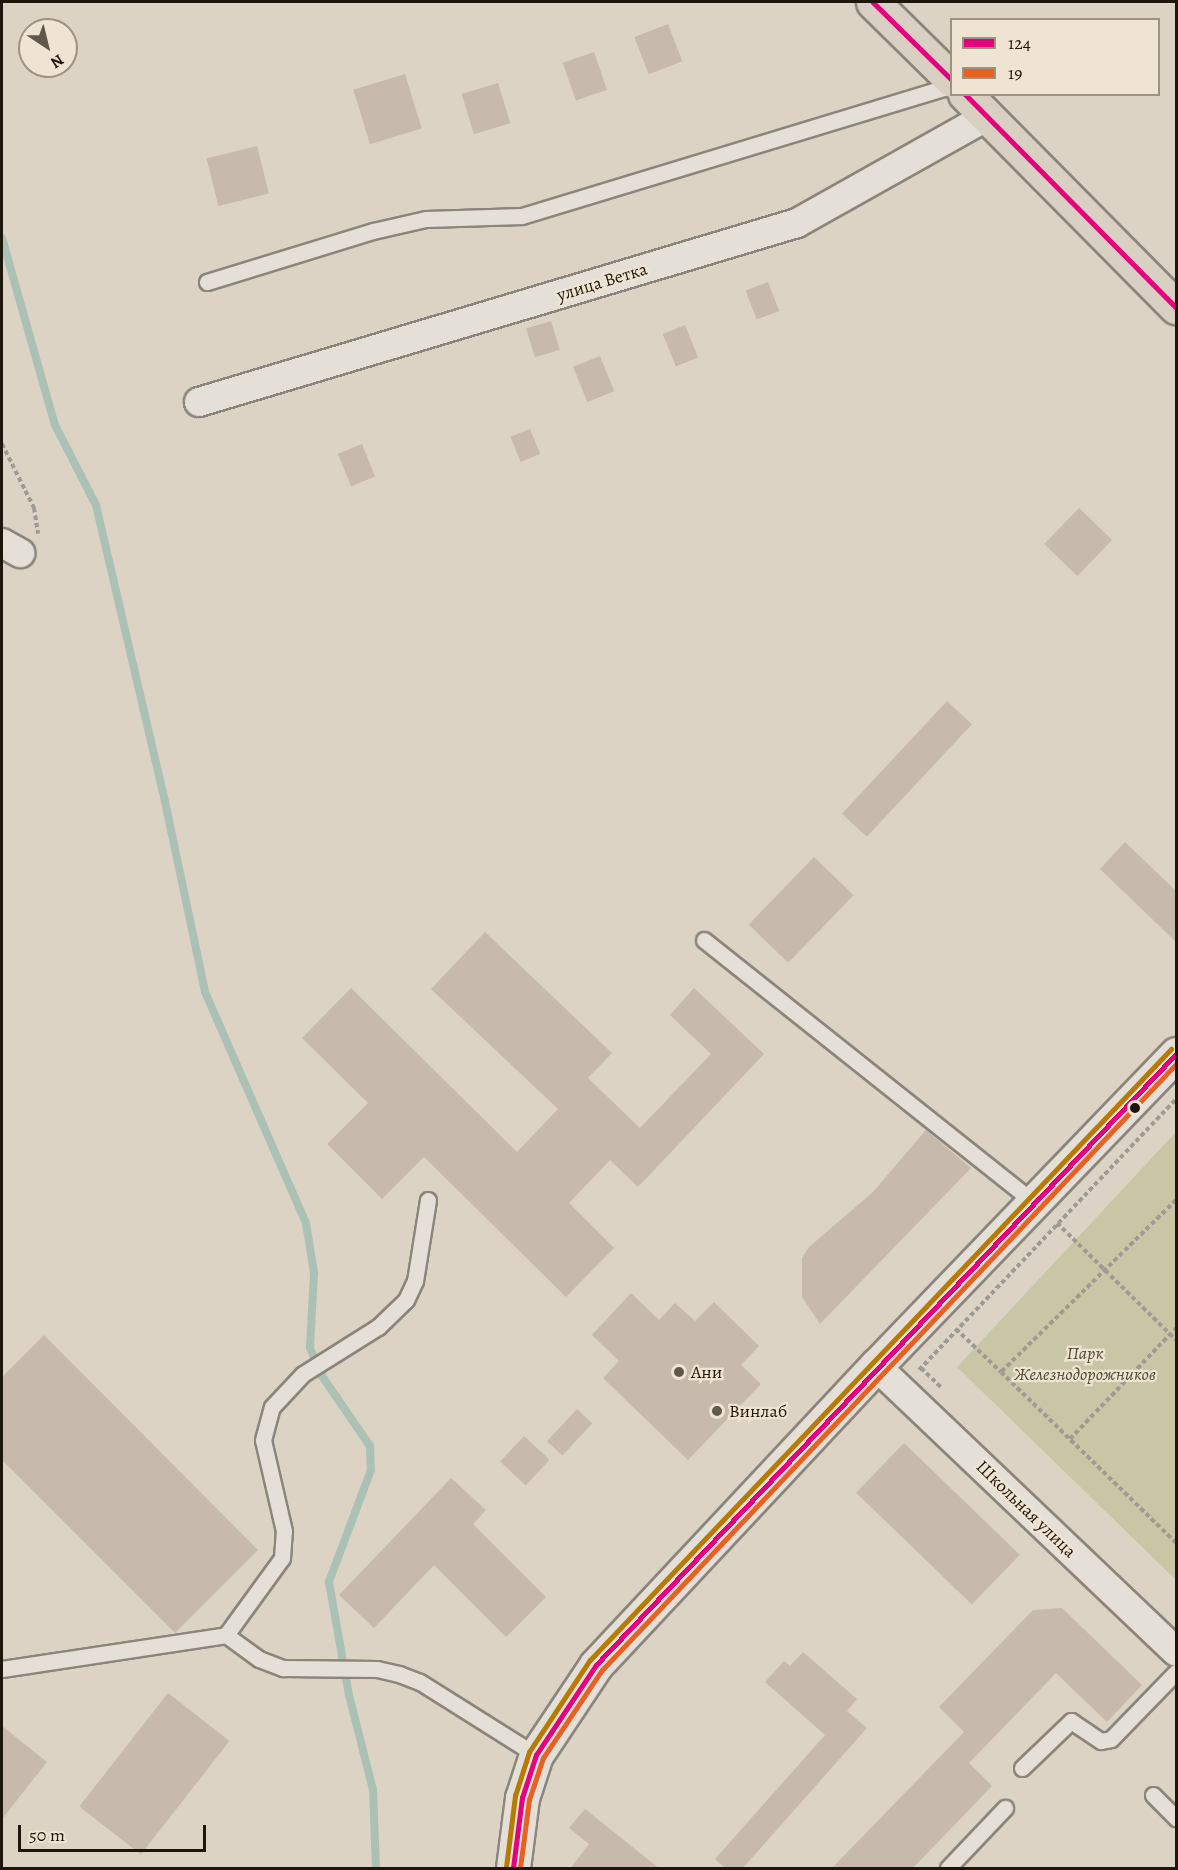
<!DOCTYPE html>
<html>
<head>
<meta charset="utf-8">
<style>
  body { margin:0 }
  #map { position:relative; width:1178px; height:1870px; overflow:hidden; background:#dcd3c4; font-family:Alegreya,serif }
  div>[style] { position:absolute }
  .green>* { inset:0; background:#c9c6a6 }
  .stream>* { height:8px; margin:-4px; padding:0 4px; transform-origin:4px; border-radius:4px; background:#acc1b6 }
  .building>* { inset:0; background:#c7b9ac; transform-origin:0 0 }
  .path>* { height:4px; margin-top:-2px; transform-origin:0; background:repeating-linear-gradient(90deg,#9f9a93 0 4.5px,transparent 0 7.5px) }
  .roads { filter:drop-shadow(2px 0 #8b857b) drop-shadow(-2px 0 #8b857b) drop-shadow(0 2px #8b857b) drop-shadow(0 -2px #8b857b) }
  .lane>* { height:15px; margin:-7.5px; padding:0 7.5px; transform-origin:7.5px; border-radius:7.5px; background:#e4e0d8 }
  .street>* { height:28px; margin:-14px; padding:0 14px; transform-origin:14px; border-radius:14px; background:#e4e0d8 }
  .secondary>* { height:33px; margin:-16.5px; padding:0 16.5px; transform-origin:16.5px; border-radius:16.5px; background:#e4e0d8 }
  .highway>* { height:33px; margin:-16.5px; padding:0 16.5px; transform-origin:16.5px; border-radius:16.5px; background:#d9d0c3 }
  .bus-1>* { height:4.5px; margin:-2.25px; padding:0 2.25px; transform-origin:2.25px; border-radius:2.25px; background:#e5007d }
  .bus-2>* { height:4.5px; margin:-2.25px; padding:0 2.25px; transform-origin:2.25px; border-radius:2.25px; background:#e76121 }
  .bus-3>* { height:4.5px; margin:-2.25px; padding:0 2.25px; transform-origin:2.25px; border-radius:2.25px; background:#b67b03 }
  .dots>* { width:16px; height:16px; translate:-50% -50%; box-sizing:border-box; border:3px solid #efe4d2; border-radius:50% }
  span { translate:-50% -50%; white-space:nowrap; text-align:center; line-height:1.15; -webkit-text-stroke:4.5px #efe4d2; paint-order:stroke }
  .street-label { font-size:18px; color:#1f160b }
  .park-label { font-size:18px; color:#4d4832; font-style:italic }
  .poi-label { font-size:18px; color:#1f160b }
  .left { translate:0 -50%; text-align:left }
  .frame { position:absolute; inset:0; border:3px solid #1f160b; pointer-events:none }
  .legend { position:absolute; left:950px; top:18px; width:210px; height:78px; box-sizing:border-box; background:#efe4d2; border:2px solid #9c9282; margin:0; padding:8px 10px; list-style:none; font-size:18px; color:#1f160b }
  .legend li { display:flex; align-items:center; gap:12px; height:30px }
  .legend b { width:30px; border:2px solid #9c9282 }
  .north { position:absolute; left:18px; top:18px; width:60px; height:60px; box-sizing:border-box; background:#efe4d2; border:2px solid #9c9282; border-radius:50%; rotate:145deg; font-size:16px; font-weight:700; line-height:24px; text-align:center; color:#1f160b }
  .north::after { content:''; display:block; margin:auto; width:21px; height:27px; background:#61584c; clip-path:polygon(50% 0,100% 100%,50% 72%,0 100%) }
  .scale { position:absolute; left:18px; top:1825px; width:188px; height:27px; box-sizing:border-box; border:3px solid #1f160b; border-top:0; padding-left:8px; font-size:18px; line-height:21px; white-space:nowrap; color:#1f160b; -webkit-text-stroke:4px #efe4d2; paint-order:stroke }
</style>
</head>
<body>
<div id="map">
  <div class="green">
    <div style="clip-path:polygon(1176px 1132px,1176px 1580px,957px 1367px)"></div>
  </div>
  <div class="stream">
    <div style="left:2px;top:238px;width:194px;rotate:74.2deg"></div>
    <div style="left:55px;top:425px;width:90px;rotate:62.9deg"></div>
    <div style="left:96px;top:505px;width:295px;rotate:76.9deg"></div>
    <div style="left:163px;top:792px;width:204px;rotate:78.1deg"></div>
    <div style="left:205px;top:992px;width:252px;rotate:66.4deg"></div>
    <div style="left:306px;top:1223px;width:51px;rotate:80.9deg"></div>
    <div style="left:314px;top:1273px;width:75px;rotate:93.1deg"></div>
    <div style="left:310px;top:1348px;width:30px;rotate:67deg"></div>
    <div style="left:322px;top:1376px;width:85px;rotate:55.6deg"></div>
    <div style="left:370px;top:1446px;width:24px;rotate:88deg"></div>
    <div style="left:371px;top:1470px;width:120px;rotate:110.6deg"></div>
    <div style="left:329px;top:1582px;width:115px;rotate:80deg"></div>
    <div style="left:349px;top:1695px;width:98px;rotate:75.8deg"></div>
    <div style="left:373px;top:1790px;width:78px;rotate:87.8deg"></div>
  </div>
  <div class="building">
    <div style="left:668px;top:24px;width:40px;height:36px;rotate:69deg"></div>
    <div style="left:594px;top:52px;width:40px;height:33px;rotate:71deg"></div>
    <div style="left:405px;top:74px;width:57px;height:54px;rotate:73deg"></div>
    <div style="left:498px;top:83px;width:42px;height:38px;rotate:73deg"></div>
    <div style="left:257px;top:146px;width:49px;height:52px;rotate:76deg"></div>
    <div style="left:768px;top:282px;width:31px;height:24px;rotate:69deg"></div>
    <div style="left:551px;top:321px;width:30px;height:26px;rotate:73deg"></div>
    <div style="left:685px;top:325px;width:35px;height:24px;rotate:68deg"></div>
    <div style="left:600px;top:356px;width:38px;height:29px;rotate:68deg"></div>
    <div style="left:530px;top:429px;width:27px;height:21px;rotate:68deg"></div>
    <div style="left:362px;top:444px;width:35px;height:26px;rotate:68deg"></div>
    <div style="left:1079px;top:508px;width:46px;height:50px;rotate:44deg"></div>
    <div style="left:947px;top:701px;width:34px;height:154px;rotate:43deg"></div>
    <div style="clip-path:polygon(1125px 842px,1176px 891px,1176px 942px,1100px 869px)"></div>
    <div style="left:814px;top:857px;width:55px;height:94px;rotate:44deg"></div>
    <div style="clip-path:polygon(485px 932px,612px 1053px,588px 1078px,640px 1128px,711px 1054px,670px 1015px,694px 988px,764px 1054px,638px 1187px,610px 1160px,569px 1203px,614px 1248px,566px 1297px,424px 1157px,382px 1199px,327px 1144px,368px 1103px,302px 1038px,351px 988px,517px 1152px,558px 1109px,431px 989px)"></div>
    <div style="clip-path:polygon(926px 1130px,971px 1168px,820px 1324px,802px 1297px,802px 1258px,809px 1247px,873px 1192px)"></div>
    <div style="clip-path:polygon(631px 1293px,659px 1320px,675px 1303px,695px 1321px,714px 1302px,759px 1346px,741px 1365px,761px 1384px,688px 1460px,603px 1378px,619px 1361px,592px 1335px)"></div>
    <div style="clip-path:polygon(44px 1335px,258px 1550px,175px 1633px,2px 1460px,2px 1377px)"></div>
    <div style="left:577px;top:1409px;width:21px;height:44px;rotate:43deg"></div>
    <div style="left:524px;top:1436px;width:35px;height:35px;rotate:43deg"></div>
    <div style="left:904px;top:1443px;width:161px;height:69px;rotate:44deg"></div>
    <div style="clip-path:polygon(451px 1478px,486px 1510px,473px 1524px,546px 1597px,506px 1637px,434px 1565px,374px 1628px,339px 1595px)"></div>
    <div style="clip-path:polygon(1062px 1608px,1142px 1685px,1107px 1722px,1056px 1673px,969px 1763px,992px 1786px,912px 1869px,831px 1869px,964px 1732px,939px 1707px,1033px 1610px)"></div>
    <div style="clip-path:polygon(803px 1652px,857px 1699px,847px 1711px,867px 1728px,742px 1869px,726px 1869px,715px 1859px,825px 1735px,765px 1682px,784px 1661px,790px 1666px)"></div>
    <div style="left:168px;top:1693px;width:78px;height:144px;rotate:38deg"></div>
    <div style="clip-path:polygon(2px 1726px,47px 1762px,2px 1819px)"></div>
    <div style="clip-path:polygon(585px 1809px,660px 1869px,570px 1869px,589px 1844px,569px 1828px)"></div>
  </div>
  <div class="path">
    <div style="left:2px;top:444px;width:72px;rotate:63.4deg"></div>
    <div style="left:34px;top:508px;width:26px;rotate:81deg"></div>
    <div style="left:1176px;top:1200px;width:245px;rotate:135.5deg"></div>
    <div style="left:1001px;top:1372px;width:245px;rotate:44.3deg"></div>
    <div style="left:1057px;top:1223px;width:167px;rotate:44.5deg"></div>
    <div style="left:956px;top:1329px;width:62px;rotate:43.7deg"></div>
    <div style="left:921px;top:1368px;width:29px;rotate:44deg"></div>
    <div style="left:919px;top:1370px;width:373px;rotate:-46.5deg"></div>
    <div style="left:1070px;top:1439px;width:153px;rotate:-46.3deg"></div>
  </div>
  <div class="roads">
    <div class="lane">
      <div style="left:207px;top:282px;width:174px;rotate:-17.1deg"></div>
      <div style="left:373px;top:231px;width:54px;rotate:-12.8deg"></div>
      <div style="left:426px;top:219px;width:96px;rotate:-1.8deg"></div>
      <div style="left:522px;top:216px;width:450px;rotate:-16.9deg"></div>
      <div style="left:704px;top:940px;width:423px;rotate:38.5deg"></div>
      <div style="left:226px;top:1635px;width:95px;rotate:-54deg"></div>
      <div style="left:282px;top:1558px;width:27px;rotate:-86deg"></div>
      <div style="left:284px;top:1531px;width:93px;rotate:-103deg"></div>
      <div style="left:263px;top:1440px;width:34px;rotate:-75deg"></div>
      <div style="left:272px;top:1407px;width:45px;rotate:-46.8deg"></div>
      <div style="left:303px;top:1374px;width:89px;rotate:-32.1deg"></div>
      <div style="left:378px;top:1327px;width:39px;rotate:-44deg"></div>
      <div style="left:406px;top:1300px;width:21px;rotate:-65deg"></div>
      <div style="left:415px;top:1281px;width:82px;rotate:-80.9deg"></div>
      <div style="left:2px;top:1669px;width:227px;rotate:-8.6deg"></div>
      <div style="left:226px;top:1635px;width:41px;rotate:36deg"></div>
      <div style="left:259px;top:1659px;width:26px;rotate:21deg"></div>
      <div style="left:283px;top:1668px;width:94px;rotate:0.6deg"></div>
      <div style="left:377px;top:1669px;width:23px;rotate:13deg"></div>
      <div style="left:399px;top:1674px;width:22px;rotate:21deg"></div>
      <div style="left:420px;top:1682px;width:137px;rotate:32.2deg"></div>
      <div style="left:1022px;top:1768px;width:68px;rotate:-43.8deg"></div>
      <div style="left:1071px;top:1721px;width:36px;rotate:34deg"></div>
      <div style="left:1101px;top:1741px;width:10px;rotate:-11deg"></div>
      <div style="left:1111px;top:1739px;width:93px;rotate:-45.9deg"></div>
      <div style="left:1153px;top:1795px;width:33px;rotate:45deg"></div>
      <div style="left:948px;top:1868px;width:83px;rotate:-46.5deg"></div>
    </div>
    <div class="street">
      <div style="left:199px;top:402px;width:624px;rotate:-16.66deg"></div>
      <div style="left:797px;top:223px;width:217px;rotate:-29.3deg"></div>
      <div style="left:2px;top:543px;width:21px;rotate:29deg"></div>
      <div style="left:876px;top:1366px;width:414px;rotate:43.6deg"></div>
    </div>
    <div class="secondary">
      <div style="left:513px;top:1868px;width:71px;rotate:-82.7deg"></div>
      <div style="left:522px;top:1798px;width:45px;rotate:-72deg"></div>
      <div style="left:536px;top:1755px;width:108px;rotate:-56.3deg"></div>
      <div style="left:596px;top:1665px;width:410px;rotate:-46.9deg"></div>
      <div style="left:876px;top:1366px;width:433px;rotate:-46.1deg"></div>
    </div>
    <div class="highway">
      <div style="left:873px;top:2px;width:111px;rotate:44.6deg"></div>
      <div style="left:965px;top:94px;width:300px;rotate:45.3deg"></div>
    </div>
  </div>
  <div class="bus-1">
    <div style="left:873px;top:2px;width:111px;rotate:44.6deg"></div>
    <div style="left:965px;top:94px;width:300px;rotate:45.3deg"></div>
    <div style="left:513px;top:1868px;width:71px;rotate:-82.7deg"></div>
    <div style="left:522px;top:1798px;width:45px;rotate:-72deg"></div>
    <div style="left:536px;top:1755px;width:108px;rotate:-56.3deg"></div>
    <div style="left:596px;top:1665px;width:842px;rotate:-46.49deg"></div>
  </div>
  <div class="bus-2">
    <div style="left:520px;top:1868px;width:69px;rotate:-82.5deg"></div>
    <div style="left:529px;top:1800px;width:44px;rotate:-71.6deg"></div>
    <div style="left:543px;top:1758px;width:106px;rotate:-56.2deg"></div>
    <div style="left:602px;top:1670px;width:835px;rotate:-46.55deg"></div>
  </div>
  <div class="bus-3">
    <div style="left:506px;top:1867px;width:72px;rotate:-82.8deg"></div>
    <div style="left:515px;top:1796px;width:46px;rotate:-72.3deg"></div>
    <div style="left:529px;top:1752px;width:110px;rotate:-56.5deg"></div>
    <div style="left:590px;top:1660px;width:843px;rotate:-46.44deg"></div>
  </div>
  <div class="dots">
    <div style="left:1135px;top:1108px;background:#1f160b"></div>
    <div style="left:679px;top:1372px;background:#61584c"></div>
    <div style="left:717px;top:1411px;background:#61584c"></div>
  </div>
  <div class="street-label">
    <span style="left:602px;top:282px;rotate:-17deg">улица Ветка</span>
    <span style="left:1026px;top:1509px;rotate:44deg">Школьная улица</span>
  </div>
  <div class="park-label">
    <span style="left:1085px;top:1364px">Парк<br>Железнодорожников</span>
  </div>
  <div class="poi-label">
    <span class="left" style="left:691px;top:1372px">Ани</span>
    <span class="left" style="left:729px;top:1411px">Винлаб</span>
  </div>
  <div class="frame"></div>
  <ul class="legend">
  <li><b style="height:8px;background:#e5007d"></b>124</li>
  <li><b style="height:8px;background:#e76121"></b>19</li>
  </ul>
  <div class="north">N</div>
  <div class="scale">50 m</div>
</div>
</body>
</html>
